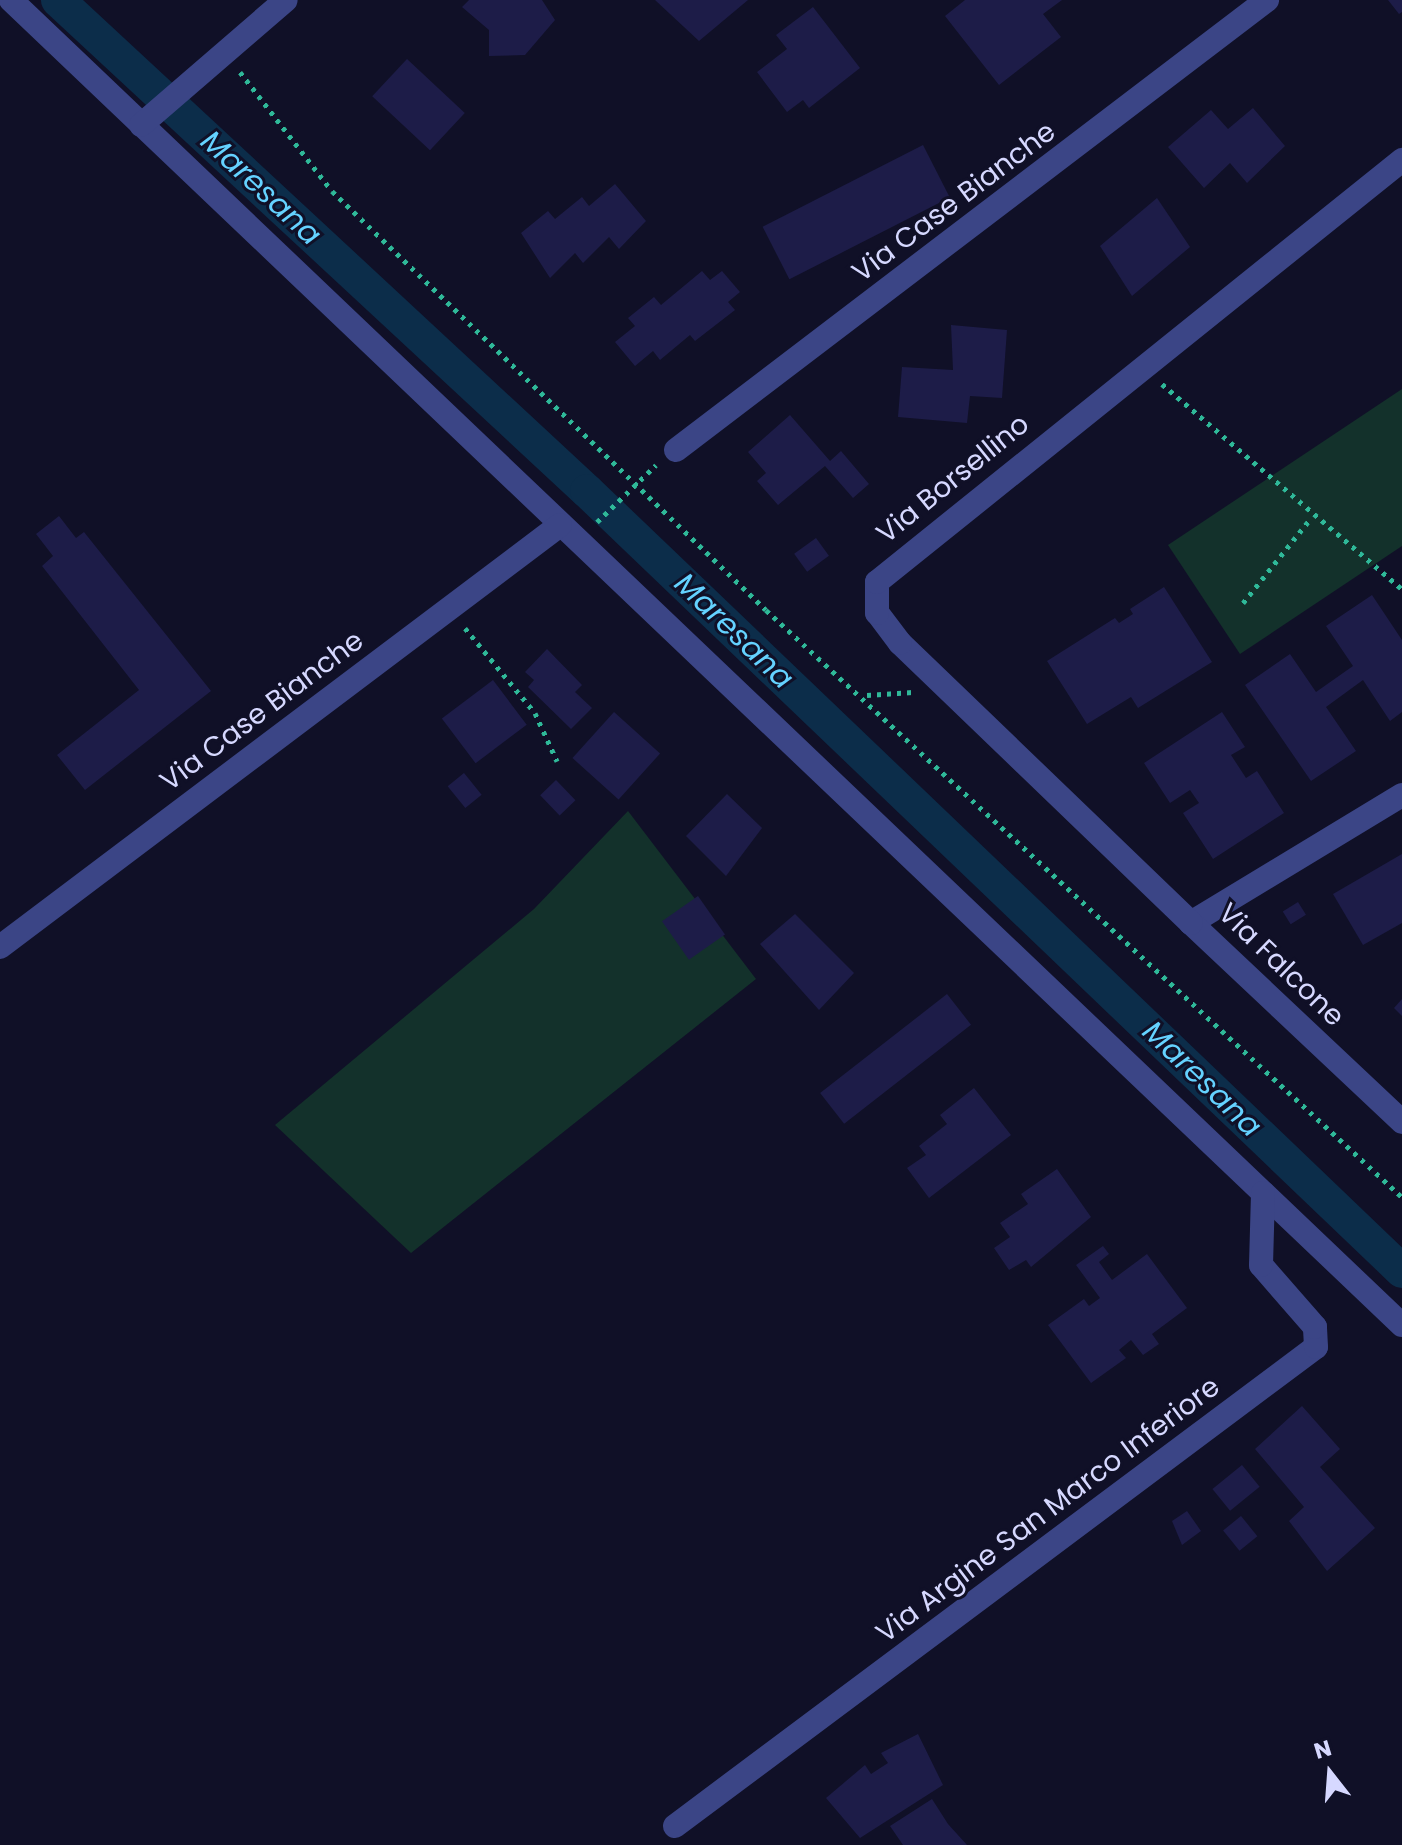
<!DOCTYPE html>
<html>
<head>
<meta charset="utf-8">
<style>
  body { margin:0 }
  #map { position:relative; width:1402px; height:1845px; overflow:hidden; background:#101027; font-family:Poppins,sans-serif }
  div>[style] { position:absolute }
  .green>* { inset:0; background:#13312b }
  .canal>* { height:34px; margin:-17px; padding:0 17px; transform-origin:17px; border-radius:17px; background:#0c2d4a }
  .building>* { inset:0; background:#1d1c48; transform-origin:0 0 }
  .path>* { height:5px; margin-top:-2.5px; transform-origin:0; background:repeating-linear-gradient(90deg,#2fb999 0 4px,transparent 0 10px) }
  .minor>* { height:24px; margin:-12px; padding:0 12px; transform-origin:12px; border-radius:12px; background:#3b4586 }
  span { translate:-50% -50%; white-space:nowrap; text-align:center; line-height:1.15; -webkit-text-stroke:6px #101027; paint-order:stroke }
  .street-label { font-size:28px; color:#d6d8ff }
  .water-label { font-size:30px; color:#64d2ff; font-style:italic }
  .north { position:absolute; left:1290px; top:1733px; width:80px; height:80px; -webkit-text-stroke:6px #101027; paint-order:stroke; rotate:343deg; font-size:22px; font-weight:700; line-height:32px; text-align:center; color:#d6d8ff }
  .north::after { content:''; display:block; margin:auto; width:28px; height:36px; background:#d6d8ff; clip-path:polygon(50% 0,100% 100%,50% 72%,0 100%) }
</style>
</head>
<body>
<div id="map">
  <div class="green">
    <div style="clip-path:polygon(1402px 389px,1402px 546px,1240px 654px,1168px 545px)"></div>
    <div style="clip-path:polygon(628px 811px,756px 979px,411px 1253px,275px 1125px,534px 909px)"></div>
  </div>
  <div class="canal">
    <div style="left:58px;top:0;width:722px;rotate:42.87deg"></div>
    <div style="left:587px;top:491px;width:1128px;rotate:43.74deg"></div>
  </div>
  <div class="building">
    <div style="clip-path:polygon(469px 0,542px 0,555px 20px,525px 55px,489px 56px,489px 30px,462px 7px)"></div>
    <div style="clip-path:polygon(655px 0,748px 0,699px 41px)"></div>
    <div style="clip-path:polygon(965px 0,1062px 0,1043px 14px,1061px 37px,999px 85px,945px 16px)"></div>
    <div style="clip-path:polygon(1388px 0,1402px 0,1402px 12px,1399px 14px)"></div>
    <div style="clip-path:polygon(813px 7px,860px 68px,809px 108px,803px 100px,787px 112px,757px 72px,787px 49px,776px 35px)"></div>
    <div style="left:407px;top:59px;width:79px;height:51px;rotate:43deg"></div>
    <div style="clip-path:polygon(1253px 108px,1285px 146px,1247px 183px,1230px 163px,1204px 188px,1168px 147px,1211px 110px,1228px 129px)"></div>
    <div style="left:923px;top:145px;width:59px;height:180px;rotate:63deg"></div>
    <div style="clip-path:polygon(615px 184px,646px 221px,619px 249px,609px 237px,583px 263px,575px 253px,550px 278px,521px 233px,548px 211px,555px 219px,582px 197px,589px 206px)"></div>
    <div style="clip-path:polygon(1157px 198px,1190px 247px,1132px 296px,1100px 246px)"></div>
    <div style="clip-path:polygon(702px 271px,710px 280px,722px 271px,740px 292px,728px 302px,735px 310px,695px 341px,690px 335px,660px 360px,653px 351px,635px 366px,615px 342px,635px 326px,628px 318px,654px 297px,661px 305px)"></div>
    <div style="clip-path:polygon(951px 325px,1007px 330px,1002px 398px,970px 396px,967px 423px,898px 417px,902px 367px,953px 370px)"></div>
    <div style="clip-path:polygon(790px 415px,830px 461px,841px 451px,869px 484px,853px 498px,825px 466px,778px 505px,757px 481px,766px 473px,748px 452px)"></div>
    <div style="clip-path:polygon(59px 516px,76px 538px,84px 532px,211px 691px,85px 790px,57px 755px,139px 690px,42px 566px,53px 556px,36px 534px)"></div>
    <div style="left:816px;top:538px;width:22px;height:27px;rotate:54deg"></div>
    <div style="clip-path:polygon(1164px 587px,1212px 662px,1138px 708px,1131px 697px,1087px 724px,1047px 661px,1115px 618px,1119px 623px,1133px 614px,1130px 609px)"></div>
    <div style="clip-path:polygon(1372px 595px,1402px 640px,1402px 712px,1390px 721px,1363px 680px,1326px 707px,1356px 751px,1311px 781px,1245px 685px,1290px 654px,1316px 692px,1353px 666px,1326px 626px)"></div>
    <div style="clip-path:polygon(547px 649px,582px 685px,575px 692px,592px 708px,571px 729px,528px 687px,534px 680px,525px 672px)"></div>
    <div style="left:493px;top:680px;width:56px;height:64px;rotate:53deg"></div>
    <div style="left:614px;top:712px;width:62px;height:62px;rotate:42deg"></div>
    <div style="clip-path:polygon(1222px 712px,1245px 747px,1231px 755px,1246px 778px,1257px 771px,1284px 813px,1213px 859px,1183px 813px,1199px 803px,1190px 790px,1170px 803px,1144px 763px)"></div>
    <div style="left:464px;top:773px;width:28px;height:21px;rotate:51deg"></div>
    <div style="left:556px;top:780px;width:28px;height:22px;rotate:46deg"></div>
    <div style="clip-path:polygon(727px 794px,762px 828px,726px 876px,686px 836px)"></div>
    <div style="clip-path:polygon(1402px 854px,1402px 923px,1363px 945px,1333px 894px)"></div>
    <div style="left:698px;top:896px;width:47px;height:44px;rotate:55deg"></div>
    <div style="left:1298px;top:902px;width:15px;height:18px;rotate:58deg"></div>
    <div style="clip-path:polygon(795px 914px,854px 973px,819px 1010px,760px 944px)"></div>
    <div style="left:947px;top:994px;width:39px;height:161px;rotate:52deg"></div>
    <div style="clip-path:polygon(1402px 999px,1402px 1016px,1394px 1008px)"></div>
    <div style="clip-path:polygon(974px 1088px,1011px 1135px,929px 1198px,907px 1168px,926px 1155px,919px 1146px,947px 1124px,940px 1115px)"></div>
    <div style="clip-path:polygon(1057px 1169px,1091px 1217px,1031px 1267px,1026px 1260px,1009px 1270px,994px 1248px,1010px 1237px,1000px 1223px,1028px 1204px,1021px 1194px)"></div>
    <div style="clip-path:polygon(1103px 1246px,1109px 1254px,1099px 1262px,1112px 1280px,1147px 1254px,1187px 1308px,1152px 1334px,1159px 1344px,1143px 1355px,1131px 1340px,1119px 1350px,1126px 1358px,1091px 1383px,1048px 1325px,1084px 1299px,1089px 1306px,1100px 1298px,1076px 1265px)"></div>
    <div style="clip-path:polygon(1302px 1406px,1340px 1449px,1320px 1467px,1375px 1528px,1327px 1571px,1289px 1521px,1304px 1507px,1255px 1449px)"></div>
    <div style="left:1242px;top:1465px;width:28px;height:38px;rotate:51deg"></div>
    <div style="clip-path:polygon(1187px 1511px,1201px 1531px,1182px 1545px,1172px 1521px)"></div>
    <div style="left:1241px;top:1516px;width:26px;height:23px;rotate:51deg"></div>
    <div style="clip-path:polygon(918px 1734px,943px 1785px,860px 1838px,826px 1798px,865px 1765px,871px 1774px,888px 1763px,881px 1753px)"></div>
    <div style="clip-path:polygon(932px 1799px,948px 1824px,967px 1845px,903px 1845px,890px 1826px)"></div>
  </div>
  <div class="path">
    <div style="left:240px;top:72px;width:150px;rotate:52.3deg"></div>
    <div style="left:332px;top:191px;width:603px;rotate:43.99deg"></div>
    <div style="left:766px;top:610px;width:865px;rotate:42.71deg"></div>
    <div style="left:1162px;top:384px;width:316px;rotate:40.5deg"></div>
    <div style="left:597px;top:522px;width:82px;rotate:-44deg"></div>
    <div style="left:1243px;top:603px;width:109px;rotate:-51.3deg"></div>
    <div style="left:465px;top:628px;width:110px;rotate:50.5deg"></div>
    <div style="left:535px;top:713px;width:53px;rotate:65.4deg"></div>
    <div style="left:867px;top:695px;width:46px;rotate:-3.7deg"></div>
  </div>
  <div class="minor">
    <div style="left:11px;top:0;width:1921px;rotate:43.61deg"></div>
    <div style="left:141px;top:125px;width:191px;rotate:-40.8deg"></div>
    <div style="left:676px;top:450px;width:743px;rotate:-37.29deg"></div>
    <div style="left:1402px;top:795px;width:247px;rotate:148.8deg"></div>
    <div style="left:1191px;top:923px;width:290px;rotate:43.3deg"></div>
    <div style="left:1191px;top:923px;width:404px;rotate:-136.1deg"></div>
    <div style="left:900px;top:643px;width:38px;rotate:-127deg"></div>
    <div style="left:877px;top:613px;width:31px;rotate:-90deg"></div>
    <div style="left:877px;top:582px;width:674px;rotate:-38.79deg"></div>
    <div style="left:0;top:947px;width:701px;rotate:-37deg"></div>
    <div style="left:675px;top:1826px;width:800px;rotate:-36.77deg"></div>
    <div style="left:1316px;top:1347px;width:20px;rotate:-93deg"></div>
    <div style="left:1315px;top:1327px;width:82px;rotate:-131.1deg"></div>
    <div style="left:1261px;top:1265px;width:72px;rotate:-88.4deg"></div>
  </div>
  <div class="street-label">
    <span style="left:954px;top:202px;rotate:-37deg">Via Case Bianche</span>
    <span style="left:953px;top:479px;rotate:-39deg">Via Borsellino</span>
    <span style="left:262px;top:711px;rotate:-37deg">Via Case Bianche</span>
    <span style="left:1281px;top:965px;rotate:44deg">Via Falcone</span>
    <span style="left:1048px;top:1510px;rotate:-37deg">Via Argine San Marco Inferiore</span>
  </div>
  <div class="water-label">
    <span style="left:261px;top:188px;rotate:43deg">Maresana</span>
    <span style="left:734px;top:631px;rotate:44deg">Maresana</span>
    <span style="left:1202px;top:1079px;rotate:44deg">Maresana</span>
  </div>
  <div class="north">N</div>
</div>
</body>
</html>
